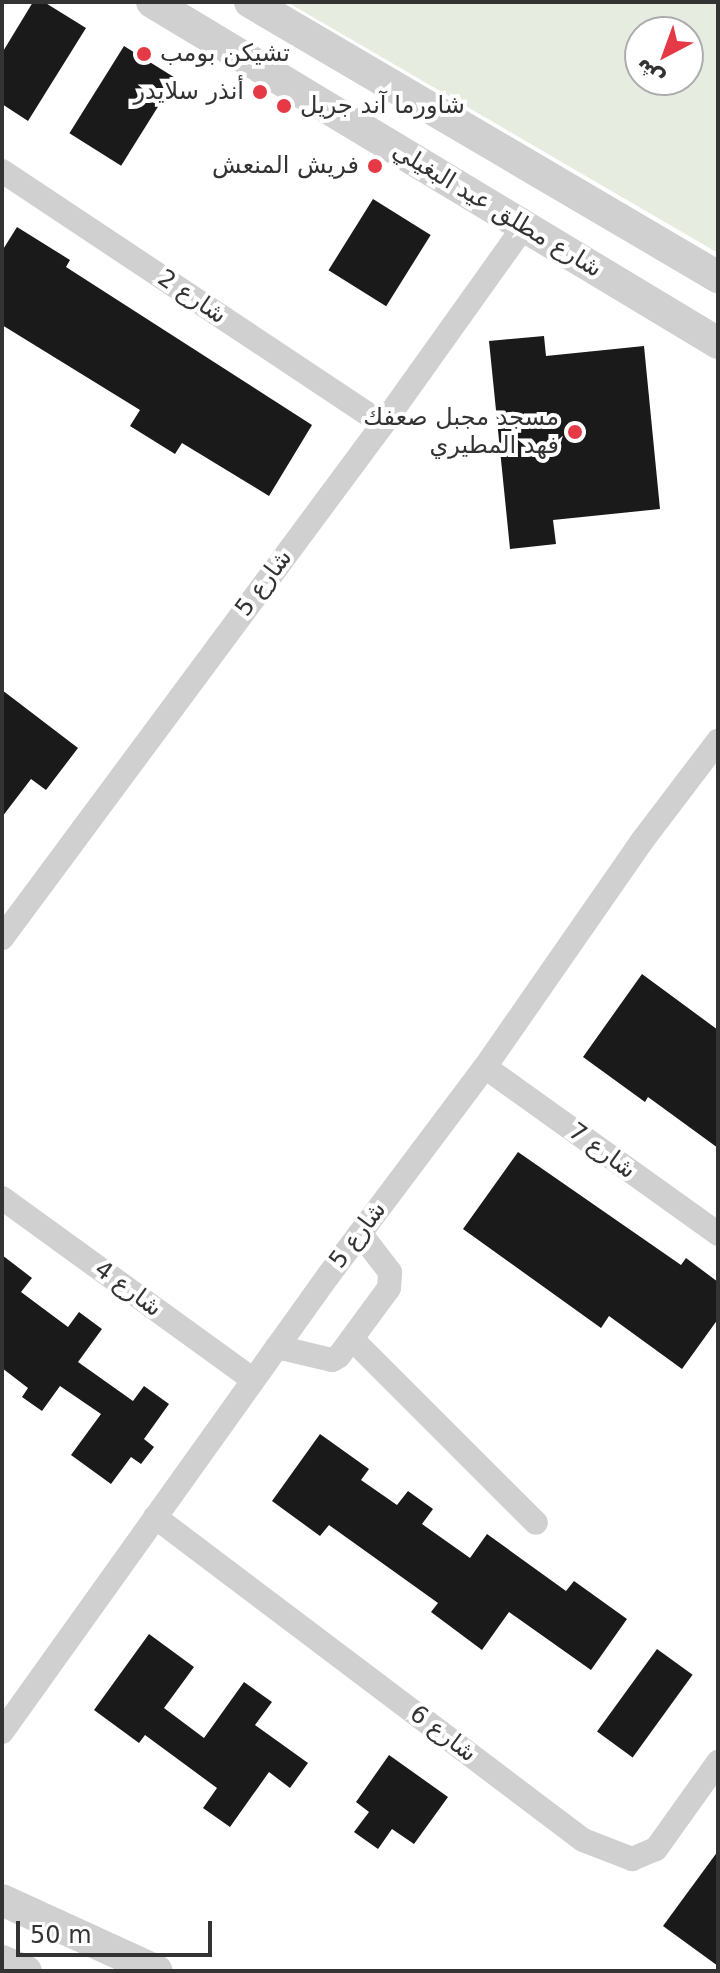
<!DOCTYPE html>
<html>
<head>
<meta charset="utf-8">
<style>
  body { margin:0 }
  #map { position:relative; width:720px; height:1973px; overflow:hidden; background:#fff; font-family:"DejaVu Sans","Noto Sans Arabic",sans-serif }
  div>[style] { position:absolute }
  .green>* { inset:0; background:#e6ecdf }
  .building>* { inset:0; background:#1a1a1a; transform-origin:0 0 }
  .minor>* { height:24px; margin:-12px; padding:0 12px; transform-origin:12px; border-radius:12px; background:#d0d0d0 }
  .tertiary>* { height:32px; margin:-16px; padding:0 16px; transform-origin:16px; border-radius:16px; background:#d0d0d0 }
  .dots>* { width:22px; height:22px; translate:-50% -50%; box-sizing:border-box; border:4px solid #fff; border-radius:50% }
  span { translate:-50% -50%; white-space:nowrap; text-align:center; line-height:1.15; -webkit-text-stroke:8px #fff; paint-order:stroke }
  .poi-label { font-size:24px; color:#333 }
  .left { translate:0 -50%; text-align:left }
  .right { translate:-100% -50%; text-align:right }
  .street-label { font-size:24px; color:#333 }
  .frame { position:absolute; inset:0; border:4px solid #333; pointer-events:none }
  .north { position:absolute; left:624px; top:16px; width:80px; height:80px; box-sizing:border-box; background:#fff; border:2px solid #adadad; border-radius:50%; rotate:221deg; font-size:22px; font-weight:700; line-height:32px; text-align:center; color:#333 }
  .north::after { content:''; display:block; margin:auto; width:28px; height:36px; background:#e63946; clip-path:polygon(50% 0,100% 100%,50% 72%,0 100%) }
  .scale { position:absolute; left:16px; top:1921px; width:196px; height:36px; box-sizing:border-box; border:4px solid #333; border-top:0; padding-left:10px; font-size:24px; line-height:28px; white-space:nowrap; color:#333; -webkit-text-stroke:6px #fff; paint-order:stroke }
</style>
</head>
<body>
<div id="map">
  <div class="green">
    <div style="clip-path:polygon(evenodd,287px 2px,718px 2px,718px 253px,287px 2px,640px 32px,688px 32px,688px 80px,640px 80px,640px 32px)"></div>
  </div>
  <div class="building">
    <div style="clip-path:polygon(33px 2px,44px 2px,86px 28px,28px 121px,2px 104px,2px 53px)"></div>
    <div style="left:124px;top:46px;width:61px;height:103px;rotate:32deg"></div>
    <div style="left:373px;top:199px;width:68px;height:84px;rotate:32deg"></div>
    <div style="clip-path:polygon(17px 227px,70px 260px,66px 267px,312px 425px,269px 496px,182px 443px,175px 454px,130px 426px,140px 410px,2px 325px,2px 251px)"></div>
    <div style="clip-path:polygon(544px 336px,546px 356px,644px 346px,660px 509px,553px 520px,556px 544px,510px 549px,489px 341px)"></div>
    <div style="clip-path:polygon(2px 690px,78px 748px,46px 790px,31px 779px,2px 817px)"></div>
    <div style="clip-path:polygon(642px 974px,718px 1030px,718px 1148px,648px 1097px,645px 1102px,583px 1057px)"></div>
    <div style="clip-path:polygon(518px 1152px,681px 1265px,686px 1258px,718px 1282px,718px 1319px,682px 1369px,609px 1316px,601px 1328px,463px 1229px)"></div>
    <div style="clip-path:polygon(2px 1255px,32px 1278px,21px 1292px,68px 1327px,79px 1312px,102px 1329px,78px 1362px,133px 1401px,144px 1386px,169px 1404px,144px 1439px,154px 1447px,141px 1464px,131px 1457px,111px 1484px,71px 1455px,101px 1414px,60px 1386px,42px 1411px,22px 1397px,28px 1388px,2px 1368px)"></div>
    <div style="clip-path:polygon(320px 1434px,369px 1469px,361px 1480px,397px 1505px,408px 1491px,433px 1509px,422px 1524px,470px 1558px,487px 1534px,566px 1591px,574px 1581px,627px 1619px,591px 1670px,509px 1612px,482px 1650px,431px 1612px,438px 1603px,329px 1525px,320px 1536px,272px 1501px)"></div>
    <div style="clip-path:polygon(149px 1634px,194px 1667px,164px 1708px,204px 1738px,244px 1682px,272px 1702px,255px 1725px,308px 1763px,290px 1788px,269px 1772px,230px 1827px,203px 1808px,217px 1788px,145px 1735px,139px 1743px,94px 1710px)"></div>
    <div style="left:657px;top:1649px;width:44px;height:102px;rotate:36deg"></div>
    <div style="clip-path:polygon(389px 1755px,448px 1797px,414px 1844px,392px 1829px,378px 1849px,354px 1832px,369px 1812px,356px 1802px)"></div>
    <div style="clip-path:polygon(718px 1851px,718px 1966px,663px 1926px)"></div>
  </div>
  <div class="minor">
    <div style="left:2px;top:171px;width:457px;rotate:33.6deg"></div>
    <div style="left:2px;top:938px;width:640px;rotate:-53.45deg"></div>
    <div style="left:383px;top:424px;width:243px;rotate:-54.5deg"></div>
    <div style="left:485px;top:1067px;width:287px;rotate:35.6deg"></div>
    <div style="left:2px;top:1198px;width:310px;rotate:35.9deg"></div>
    <div style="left:352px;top:1339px;width:260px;rotate:45deg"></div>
    <div style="left:277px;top:1347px;width:57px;rotate:13.3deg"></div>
    <div style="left:332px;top:1360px;width:8px;rotate:-30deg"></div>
    <div style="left:339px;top:1356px;width:84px;rotate:-53.7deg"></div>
    <div style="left:389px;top:1288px;width:16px;rotate:-86deg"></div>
    <div style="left:390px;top:1272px;width:49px;rotate:-127.6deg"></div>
    <div style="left:155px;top:1517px;width:536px;rotate:37.04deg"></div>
    <div style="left:583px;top:1840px;width:53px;rotate:21.2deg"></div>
    <div style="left:632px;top:1859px;width:26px;rotate:-23deg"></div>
    <div style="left:656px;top:1849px;width:107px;rotate:-54.5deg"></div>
    <div style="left:2px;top:1732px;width:561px;rotate:-54.44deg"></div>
    <div style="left:328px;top:1276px;width:261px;rotate:-53.1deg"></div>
    <div style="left:485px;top:1067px;width:275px;rotate:-55.2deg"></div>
    <div style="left:642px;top:841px;width:126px;rotate:-52.8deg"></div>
  </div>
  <div class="tertiary">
    <div style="left:152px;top:2px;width:661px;rotate:31.07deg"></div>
    <div style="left:250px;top:2px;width:543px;rotate:30.44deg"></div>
    <div style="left:2px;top:1900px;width:170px;rotate:24.6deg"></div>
    <div style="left:2px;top:1961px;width:26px;rotate:23deg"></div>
  </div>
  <div class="dots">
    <div style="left:144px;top:54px;background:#e63946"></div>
    <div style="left:260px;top:92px;background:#e63946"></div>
    <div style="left:284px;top:106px;background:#e63946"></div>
    <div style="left:375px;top:166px;background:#e63946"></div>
    <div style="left:575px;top:432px;background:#e63946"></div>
  </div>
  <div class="poi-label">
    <span class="left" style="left:160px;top:54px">تشيكن بومب</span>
    <span class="right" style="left:244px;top:92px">أنذر سلايدر</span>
    <span class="left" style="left:300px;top:106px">شاورما آند جريل</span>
    <span class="right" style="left:359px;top:166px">فريش المنعش</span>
    <span class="right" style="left:559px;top:432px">مسجد مجبل صعفك<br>فهد المطيري</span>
  </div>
  <div class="street-label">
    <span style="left:497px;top:210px;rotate:31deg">شارع مطلق عيد البغيلي</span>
    <span style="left:192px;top:297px;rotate:34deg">شارع 2</span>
    <span style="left:264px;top:583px;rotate:-53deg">شارع 5</span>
    <span style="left:602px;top:1151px;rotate:36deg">شارع 7</span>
    <span style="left:358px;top:1235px;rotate:-53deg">شارع 5</span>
    <span style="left:128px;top:1289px;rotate:36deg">شارع 4</span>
    <span style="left:443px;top:1734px;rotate:37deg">شارع 6</span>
  </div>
  <div class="frame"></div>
  <div class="north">ش</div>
  <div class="scale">50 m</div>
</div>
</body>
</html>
